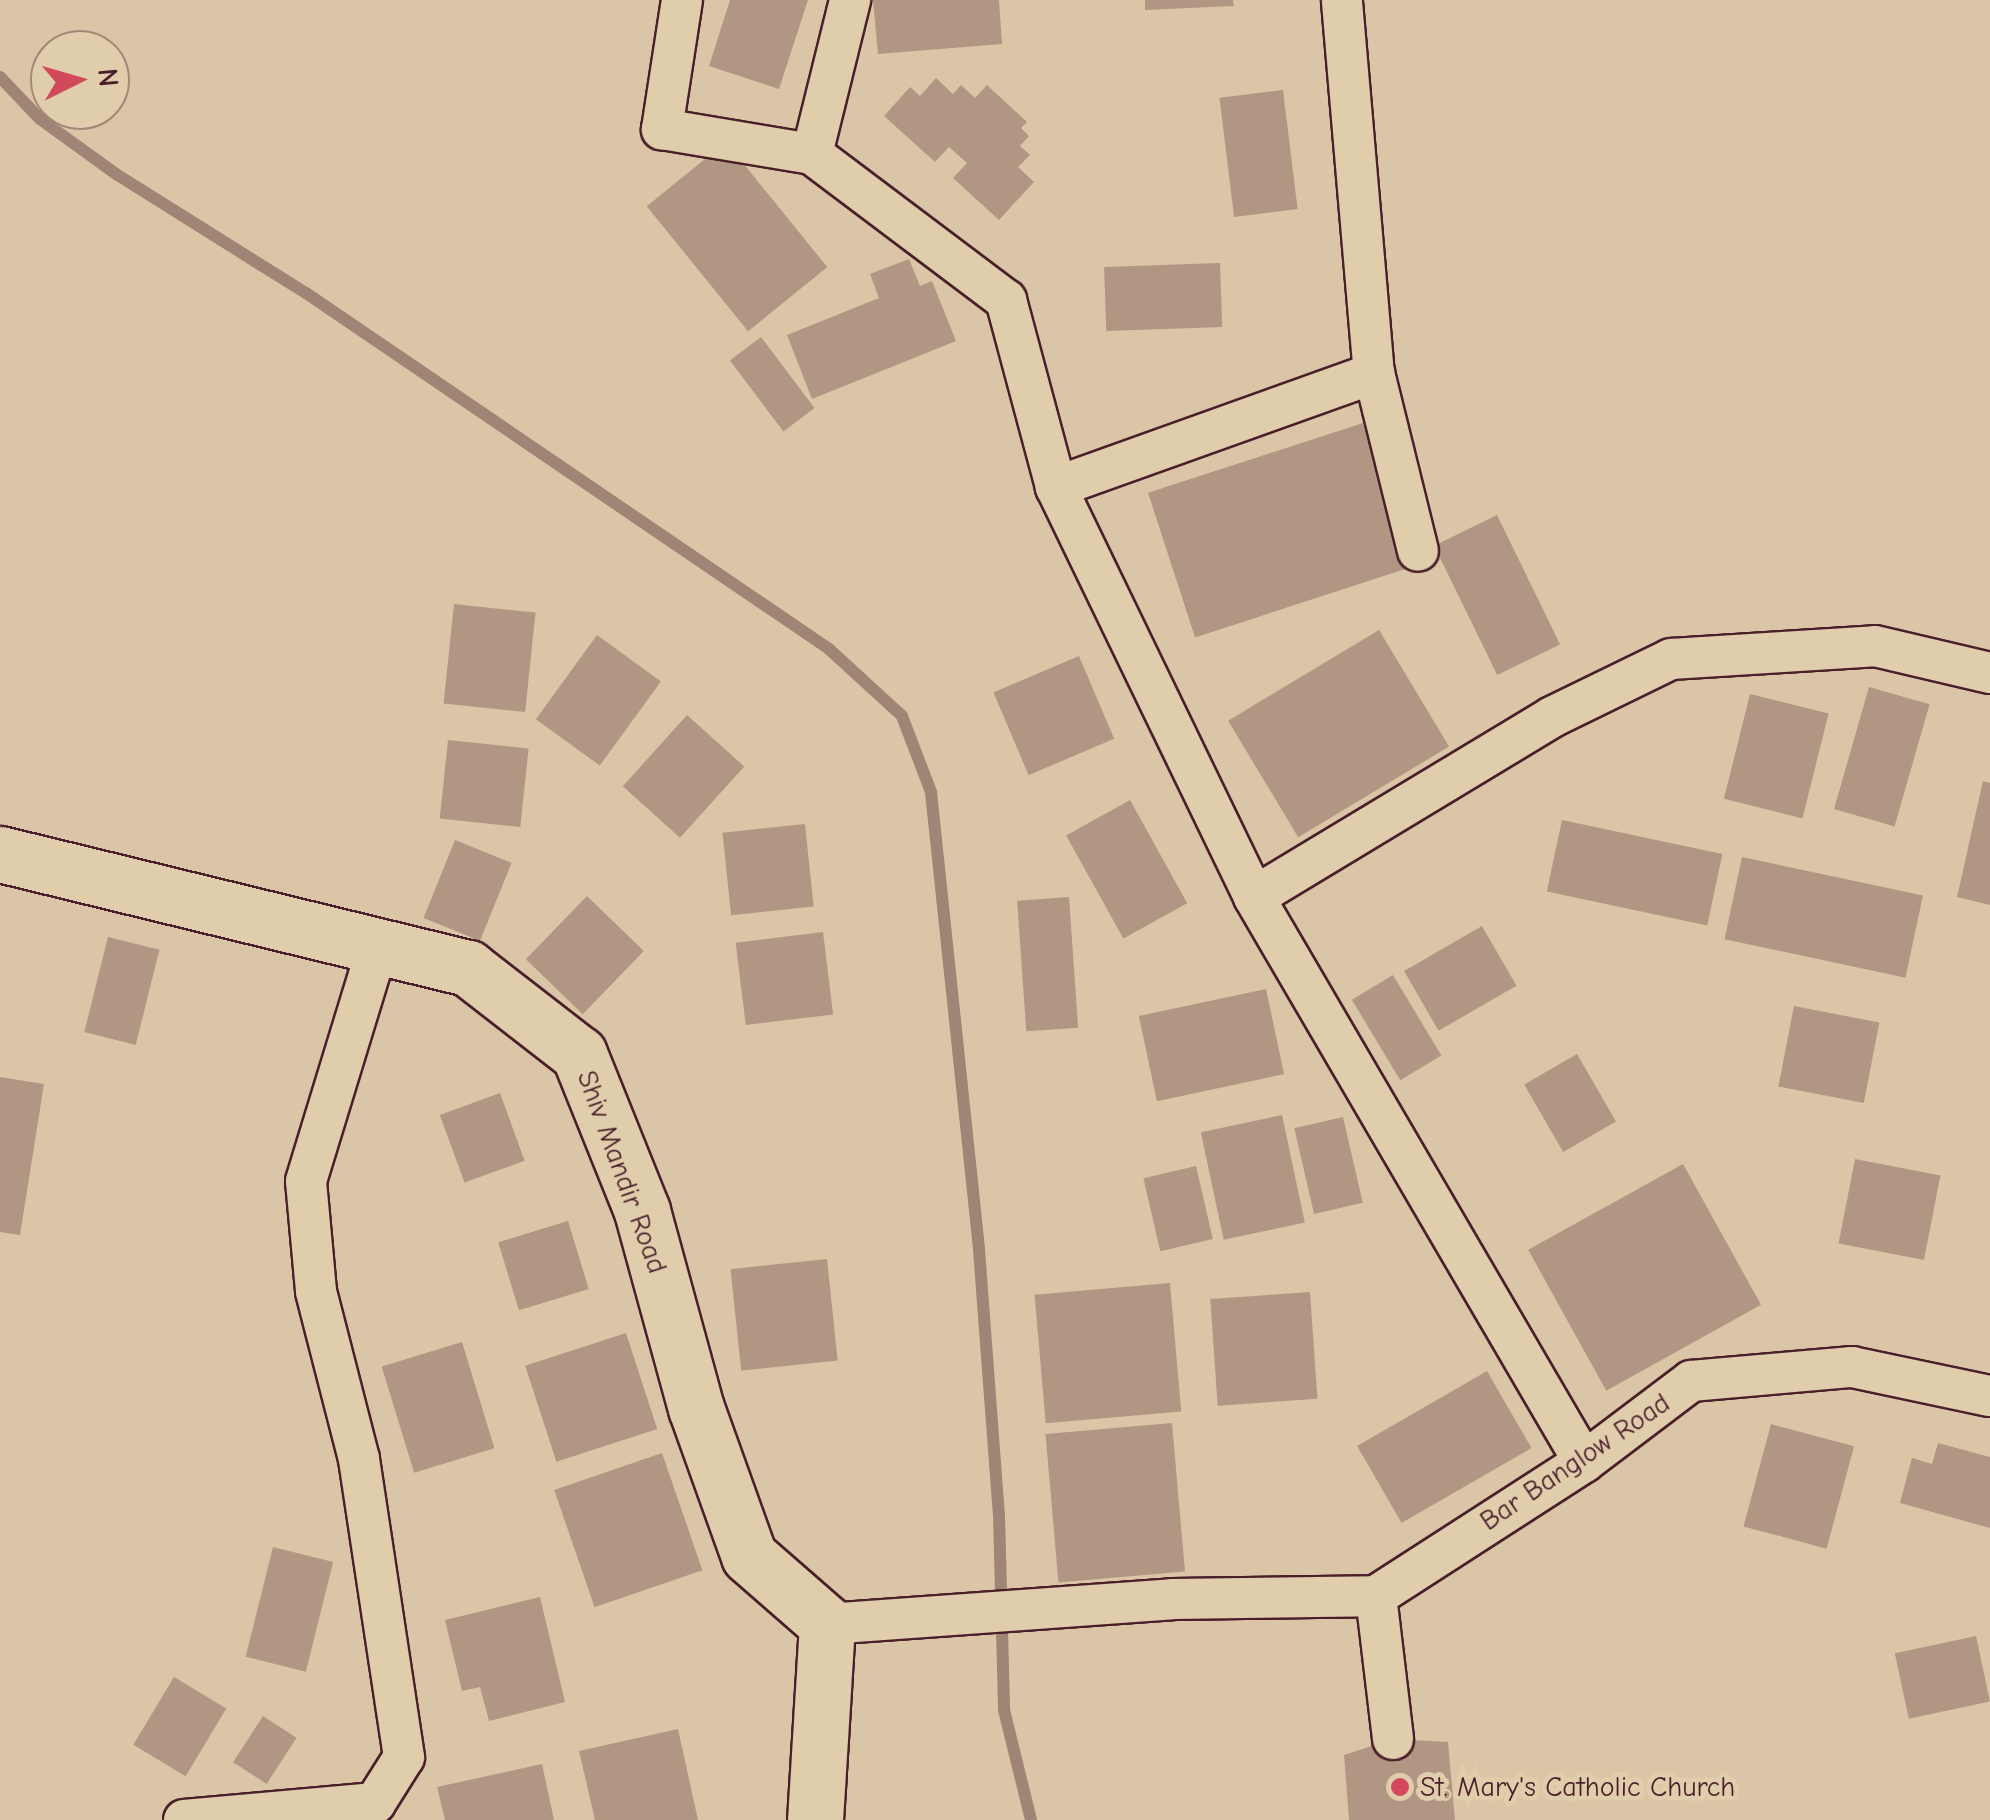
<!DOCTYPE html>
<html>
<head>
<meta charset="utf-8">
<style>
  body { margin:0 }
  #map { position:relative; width:1990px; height:1820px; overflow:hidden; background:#dac6a6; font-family:"Comic Neue",sans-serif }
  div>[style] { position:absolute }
  .stream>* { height:12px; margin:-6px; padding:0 6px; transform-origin:6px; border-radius:6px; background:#a08476 }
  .building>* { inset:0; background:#b19783; transform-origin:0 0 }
  .roads { filter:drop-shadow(2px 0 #4a1f2b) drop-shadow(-2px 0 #4a1f2b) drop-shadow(0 2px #4a1f2b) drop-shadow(0 -2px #4a1f2b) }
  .street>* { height:40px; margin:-20px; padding:0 20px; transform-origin:20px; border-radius:20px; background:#e0cdab }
  .secondary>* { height:55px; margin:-27.5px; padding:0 27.5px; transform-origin:27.5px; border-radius:27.5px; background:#e0cdab }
  .dots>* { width:28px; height:28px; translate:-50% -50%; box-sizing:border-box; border:5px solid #e0cdab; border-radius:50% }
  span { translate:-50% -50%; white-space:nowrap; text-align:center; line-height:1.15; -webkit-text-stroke:10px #e0cdab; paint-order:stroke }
  .street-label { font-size:28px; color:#4a1f2b }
  .poi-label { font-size:28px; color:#4a1f2b }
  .left { translate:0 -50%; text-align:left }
  .north { position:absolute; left:30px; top:30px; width:100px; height:100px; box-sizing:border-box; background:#e0cdab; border:2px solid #a48778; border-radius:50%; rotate:85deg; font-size:28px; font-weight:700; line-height:40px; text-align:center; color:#4a1f2b }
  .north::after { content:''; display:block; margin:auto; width:35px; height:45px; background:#d1495b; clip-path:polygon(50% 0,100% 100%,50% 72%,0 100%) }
</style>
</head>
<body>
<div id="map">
  <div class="stream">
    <div style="left:0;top:77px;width:58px;rotate:46.4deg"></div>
    <div style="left:40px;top:119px;width:94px;rotate:35.9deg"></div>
    <div style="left:116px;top:174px;width:224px;rotate:32.1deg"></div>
    <div style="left:306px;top:293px;width:633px;rotate:34.24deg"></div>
    <div style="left:829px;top:649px;width:99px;rotate:42.5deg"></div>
    <div style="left:902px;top:716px;width:81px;rotate:69.1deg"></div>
    <div style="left:931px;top:792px;width:461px;rotate:84deg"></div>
    <div style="left:979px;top:1250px;width:266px;rotate:85.7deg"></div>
    <div style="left:999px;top:1515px;width:195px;rotate:88.5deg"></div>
    <div style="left:1004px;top:1710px;width:113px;rotate:76.2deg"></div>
  </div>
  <div class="building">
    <div style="clip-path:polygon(730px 0,808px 0,779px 89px,709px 66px)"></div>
    <div style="clip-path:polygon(873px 0,999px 0,1002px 44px,878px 54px)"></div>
    <div style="clip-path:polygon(1145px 0,1233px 0,1234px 6px,1145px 10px)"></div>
    <div style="clip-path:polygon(936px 78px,953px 94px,961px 85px,975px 98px,987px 85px,1027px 122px,1021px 128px,1029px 136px,1020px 146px,1030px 155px,1018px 167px,1034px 182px,999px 220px,953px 178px,967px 163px,949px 147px,935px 162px,884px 116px,910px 87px,920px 96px)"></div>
    <div style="left:1283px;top:90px;width:120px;height:64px;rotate:83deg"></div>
    <div style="left:726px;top:142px;width:161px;height:102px;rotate:51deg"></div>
    <div style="clip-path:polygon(909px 259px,920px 286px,932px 281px,956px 341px,812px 399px,787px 335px,879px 298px,870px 274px)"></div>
    <div style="left:1220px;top:263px;width:64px;height:116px;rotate:88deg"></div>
    <div style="left:761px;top:337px;width:89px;height:39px;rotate:53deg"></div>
    <div style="left:1363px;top:423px;width:152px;height:226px;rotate:72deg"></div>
    <div style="left:1497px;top:515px;width:144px;height:70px;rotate:64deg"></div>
    <div style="left:454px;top:604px;width:82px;height:100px;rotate:6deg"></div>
    <div style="left:1379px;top:630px;width:136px;height:176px;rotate:59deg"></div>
    <div style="left:597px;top:635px;width:79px;height:104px;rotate:36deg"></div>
    <div style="left:1079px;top:656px;width:90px;height:93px;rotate:67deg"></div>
    <div style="left:1869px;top:687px;width:63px;height:127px;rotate:16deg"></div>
    <div style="left:1750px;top:694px;width:81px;height:108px;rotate:14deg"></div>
    <div style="left:687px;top:715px;width:77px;height:96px;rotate:42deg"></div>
    <div style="left:448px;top:740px;width:81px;height:79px;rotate:6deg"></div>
    <div style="clip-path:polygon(1983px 781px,1990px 783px,1990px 905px,1957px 897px)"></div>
    <div style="left:1130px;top:800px;width:118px;height:73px;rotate:61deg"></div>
    <div style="left:1562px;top:820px;width:164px;height:73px;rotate:12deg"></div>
    <div style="left:805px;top:824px;width:83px;height:83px;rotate:84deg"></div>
    <div style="left:455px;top:840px;width:61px;height:84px;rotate:22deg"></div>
    <div style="left:1742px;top:857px;width:185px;height:84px;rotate:12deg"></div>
    <div style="left:587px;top:896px;width:79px;height:88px;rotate:44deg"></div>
    <div style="left:1069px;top:897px;width:131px;height:52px;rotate:86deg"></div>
    <div style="left:1482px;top:926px;width:69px;height:90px;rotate:60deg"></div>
    <div style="left:823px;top:932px;width:83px;height:88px;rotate:83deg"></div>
    <div style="left:108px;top:937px;width:53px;height:98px;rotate:14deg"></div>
    <div style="left:1393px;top:975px;width:94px;height:48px;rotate:59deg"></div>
    <div style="left:1266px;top:989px;width:87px;height:130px;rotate:78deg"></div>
    <div style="left:1794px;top:1006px;width:87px;height:82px;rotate:11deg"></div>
    <div style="left:1577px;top:1054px;width:78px;height:61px;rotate:60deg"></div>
    <div style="clip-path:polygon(0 1077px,44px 1084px,20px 1235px,0 1232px)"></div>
    <div style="left:500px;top:1093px;width:72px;height:64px;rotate:70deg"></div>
    <div style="left:1282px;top:1115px;width:110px;height:83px;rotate:78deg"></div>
    <div style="left:1343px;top:1117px;width:88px;height:50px;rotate:77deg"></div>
    <div style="left:1855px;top:1159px;width:87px;height:86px;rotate:11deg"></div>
    <div style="left:1683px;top:1164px;width:161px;height:177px;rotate:61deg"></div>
    <div style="left:1196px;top:1166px;width:75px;height:54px;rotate:77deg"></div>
    <div style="left:568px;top:1221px;width:71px;height:73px;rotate:73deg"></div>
    <div style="left:827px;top:1259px;width:102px;height:97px;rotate:84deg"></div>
    <div style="left:1170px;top:1283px;width:129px;height:136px;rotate:85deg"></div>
    <div style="left:1310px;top:1292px;width:107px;height:100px;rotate:86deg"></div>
    <div style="left:626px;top:1333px;width:101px;height:106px;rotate:72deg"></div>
    <div style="left:462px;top:1342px;width:111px;height:84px;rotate:73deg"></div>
    <div style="left:1487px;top:1371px;width:89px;height:150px;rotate:60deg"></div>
    <div style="left:1172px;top:1423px;width:149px;height:127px;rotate:85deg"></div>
    <div style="left:1771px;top:1424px;width:86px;height:106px;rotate:15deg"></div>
    <div style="clip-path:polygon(1938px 1443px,1990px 1457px,1990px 1528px,1900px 1503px,1912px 1458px,1932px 1464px)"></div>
    <div style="left:662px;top:1453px;width:124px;height:114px;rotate:71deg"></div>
    <div style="left:273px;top:1547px;width:62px;height:113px;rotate:14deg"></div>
    <div style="clip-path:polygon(540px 1597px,565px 1702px,489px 1721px,480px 1687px,462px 1691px,445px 1620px)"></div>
    <div style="left:1976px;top:1636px;width:67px;height:83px;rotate:78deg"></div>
    <div style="left:174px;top:1677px;width:61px;height:79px;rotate:31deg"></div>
    <div style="left:263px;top:1716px;width:40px;height:55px;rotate:33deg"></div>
    <div style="clip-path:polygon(678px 1729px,698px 1820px,595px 1820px,579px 1751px)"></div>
    <div style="clip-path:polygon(1393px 1739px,1448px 1742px,1455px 1820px,1349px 1820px,1344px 1755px)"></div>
    <div style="clip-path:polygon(542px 1764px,554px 1820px,445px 1820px,437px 1787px)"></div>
  </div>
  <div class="roads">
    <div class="street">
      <div style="left:682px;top:0;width:131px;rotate:98.8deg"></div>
      <div style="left:662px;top:129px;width:152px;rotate:9.5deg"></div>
      <div style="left:812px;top:154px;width:243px;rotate:37deg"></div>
      <div style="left:1006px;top:300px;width:194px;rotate:75deg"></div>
      <div style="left:1056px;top:487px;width:455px;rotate:64.2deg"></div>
      <div style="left:1254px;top:897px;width:654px;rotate:59.71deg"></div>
      <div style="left:1342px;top:2px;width:372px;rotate:85.1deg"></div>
      <div style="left:1374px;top:373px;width:183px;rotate:76.1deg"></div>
      <div style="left:812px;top:154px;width:159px;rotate:-76.1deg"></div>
      <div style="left:1056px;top:487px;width:338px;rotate:-19.7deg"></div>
      <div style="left:1254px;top:897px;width:348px;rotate:-31.1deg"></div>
      <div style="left:1552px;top:717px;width:132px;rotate:-26deg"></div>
      <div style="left:1671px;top:659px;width:204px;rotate:-3.6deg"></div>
      <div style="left:1875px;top:646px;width:118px;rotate:13.2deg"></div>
      <div style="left:1376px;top:1596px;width:144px;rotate:83.2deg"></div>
      <div style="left:827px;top:1624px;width:346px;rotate:-4.1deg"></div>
      <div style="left:1172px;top:1599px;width:204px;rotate:-0.8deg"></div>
      <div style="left:1376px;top:1596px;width:247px;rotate:-32.8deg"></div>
      <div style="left:1584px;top:1462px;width:134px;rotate:-37.1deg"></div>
      <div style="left:1691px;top:1381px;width:162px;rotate:-5deg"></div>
      <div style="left:1852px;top:1367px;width:141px;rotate:11.9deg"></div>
      <div style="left:184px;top:1820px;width:192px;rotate:-5.1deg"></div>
      <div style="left:375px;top:1803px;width:54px;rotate:-57.8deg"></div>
      <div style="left:404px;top:1757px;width:301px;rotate:-98.6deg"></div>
      <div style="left:359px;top:1459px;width:173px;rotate:-104.4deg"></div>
      <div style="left:316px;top:1291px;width:110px;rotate:-95.2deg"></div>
      <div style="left:306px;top:1181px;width:243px;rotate:-73deg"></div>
    </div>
    <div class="secondary">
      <div style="left:0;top:854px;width:482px;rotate:13.7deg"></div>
      <div style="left:468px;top:968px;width:140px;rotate:37.8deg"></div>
      <div style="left:579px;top:1054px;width:169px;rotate:68.1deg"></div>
      <div style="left:642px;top:1211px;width:204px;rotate:74.7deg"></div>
      <div style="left:696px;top:1408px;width:157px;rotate:70.3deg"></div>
      <div style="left:749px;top:1556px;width:103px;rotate:41.1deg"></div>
      <div style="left:827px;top:1624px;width:196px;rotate:93.5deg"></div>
    </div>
  </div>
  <div class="dots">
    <div style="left:1400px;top:1787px;background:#d1495b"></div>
  </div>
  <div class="street-label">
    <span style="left:622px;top:1172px;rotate:70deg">Shiv Mandir Road</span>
    <span style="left:1575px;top:1462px;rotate:-34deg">Bar Banglow Road</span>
  </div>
  <div class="poi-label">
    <span class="left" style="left:1420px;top:1787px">St. Mary's Catholic Church</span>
  </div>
  <div class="north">N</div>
</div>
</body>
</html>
